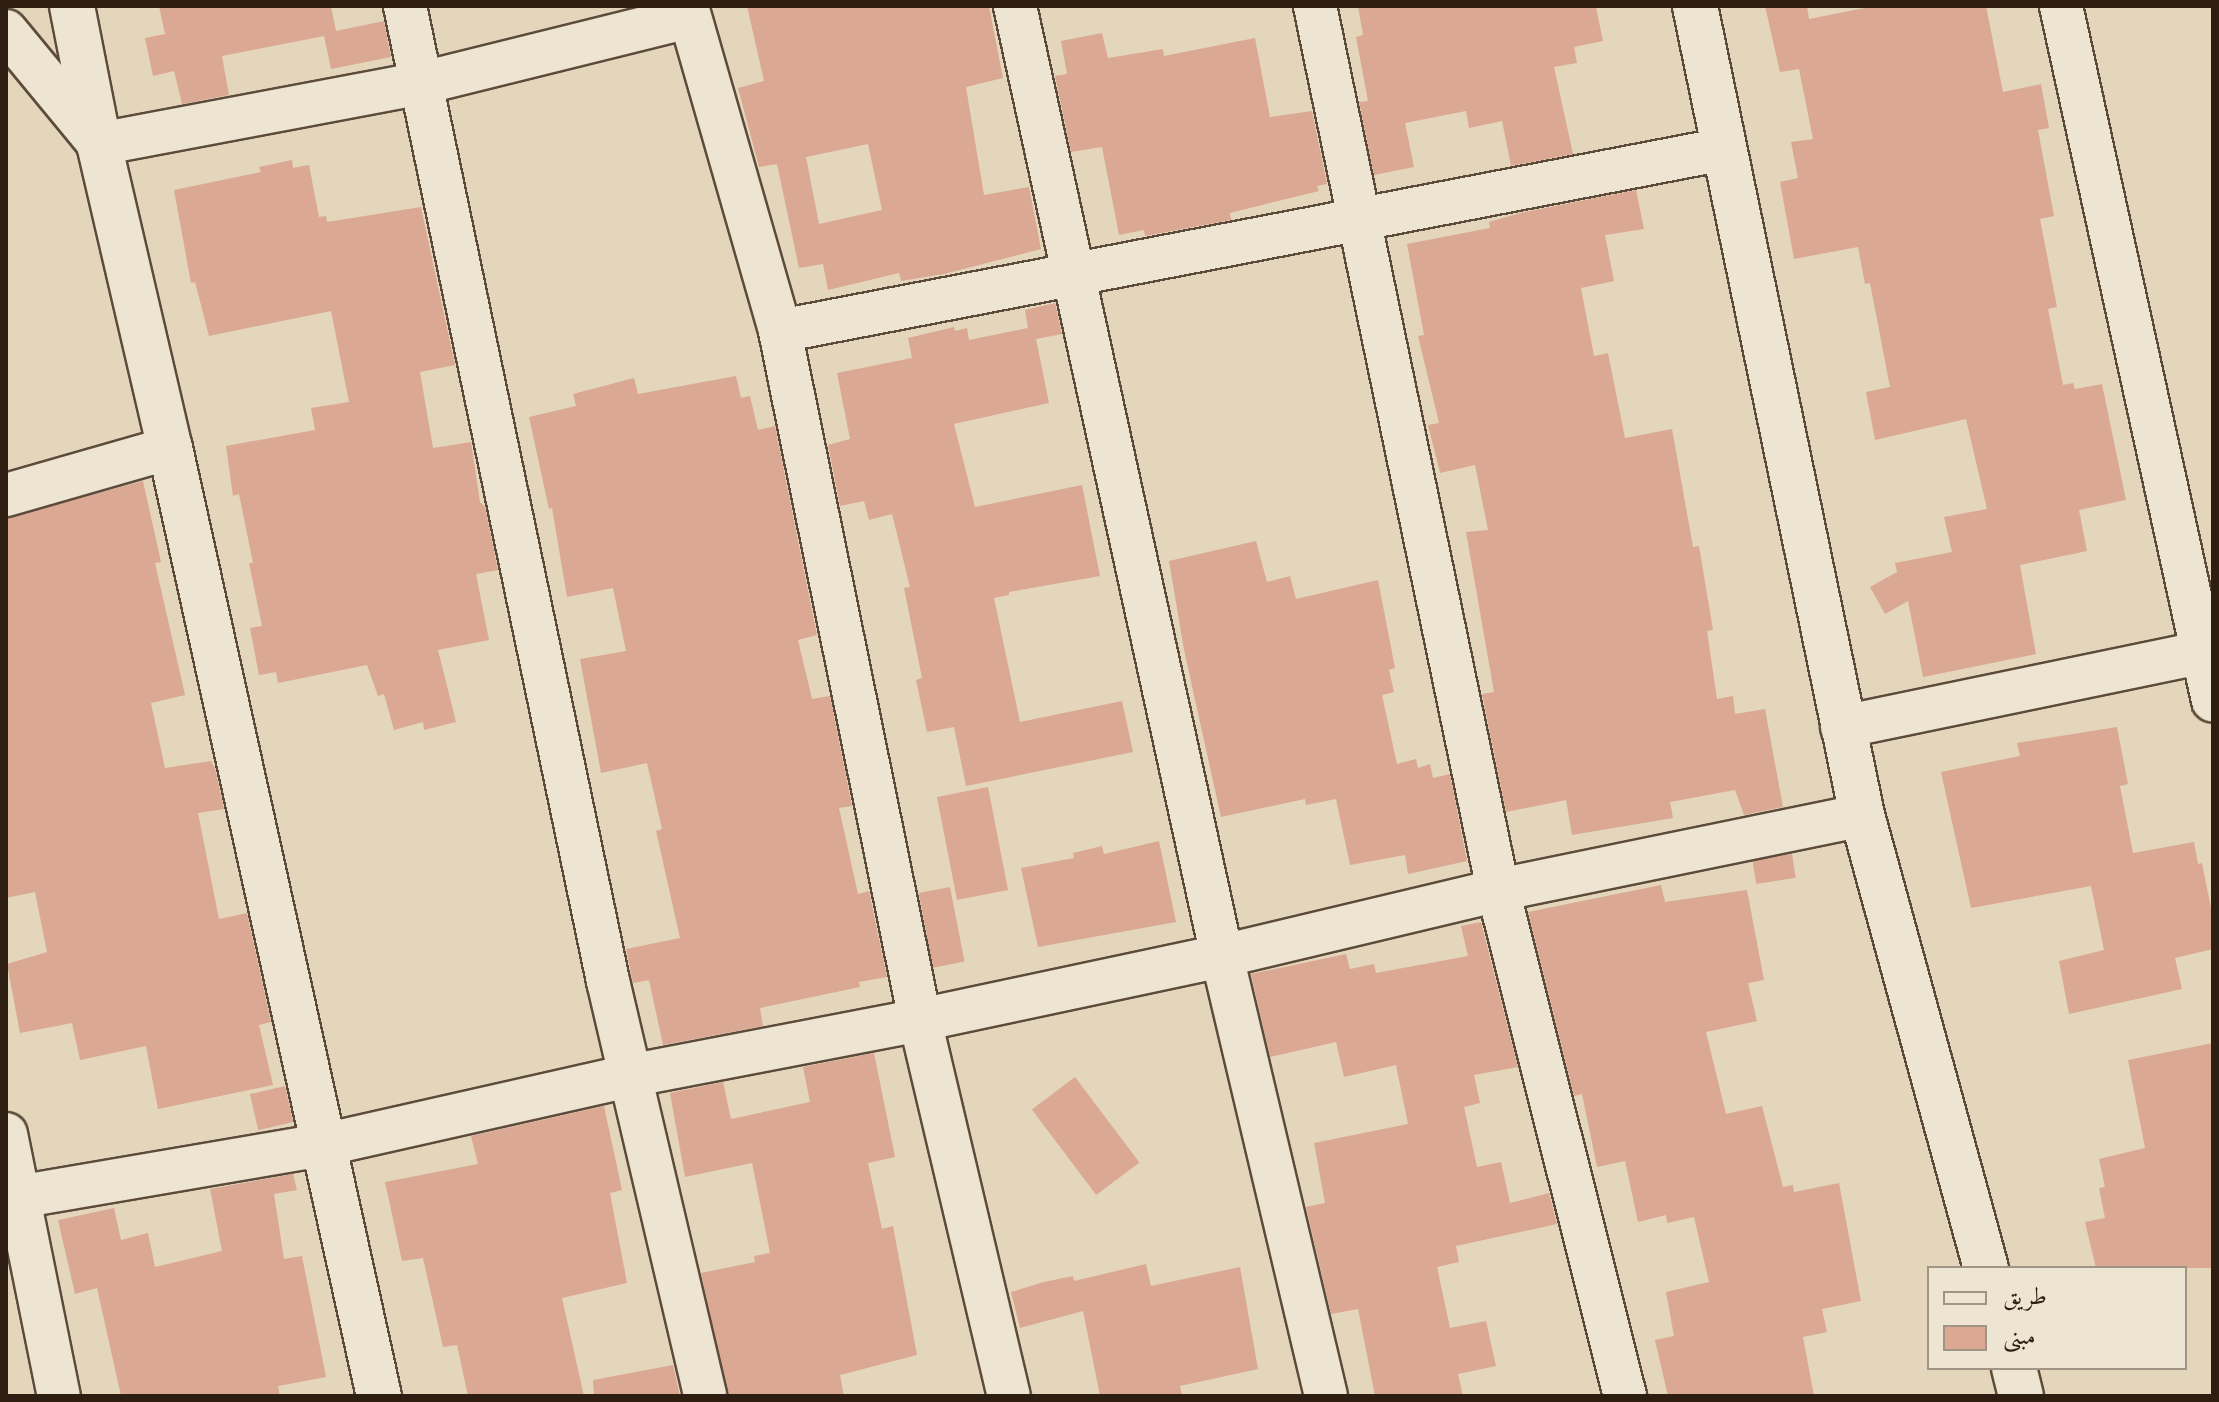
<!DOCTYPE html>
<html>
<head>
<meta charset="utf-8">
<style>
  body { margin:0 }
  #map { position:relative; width:2219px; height:1402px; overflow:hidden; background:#e4d6ba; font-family:"IM FELL Great Primer",Amiri,serif }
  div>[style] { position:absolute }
  .building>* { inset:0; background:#daa893; transform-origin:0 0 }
  .roads { filter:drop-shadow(2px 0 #5c4b3b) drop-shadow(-2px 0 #5c4b3b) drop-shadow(0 2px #5c4b3b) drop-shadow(0 -2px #5c4b3b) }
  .minor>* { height:42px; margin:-21px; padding:0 21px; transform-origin:21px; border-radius:21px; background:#ede4d2 }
  .tertiary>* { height:44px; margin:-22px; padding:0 22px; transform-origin:22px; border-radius:22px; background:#ede4d2 }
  span { translate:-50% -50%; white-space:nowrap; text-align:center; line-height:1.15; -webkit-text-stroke:6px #ede4d2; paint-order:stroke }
  .frame { position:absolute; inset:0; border:8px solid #2e1d11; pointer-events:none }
  .legend { position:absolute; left:1927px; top:1266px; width:260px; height:104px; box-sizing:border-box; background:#ede4d2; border:2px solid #a19485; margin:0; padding:10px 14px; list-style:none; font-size:24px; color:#2e1d11 }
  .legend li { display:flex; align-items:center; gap:16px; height:40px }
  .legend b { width:40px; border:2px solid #a19485 }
</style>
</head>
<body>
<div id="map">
  <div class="building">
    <div style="clip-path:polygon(159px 6px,331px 6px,336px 31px,384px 21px,391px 57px,331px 69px,324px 36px,222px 56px,229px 95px,182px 104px,174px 71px,153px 76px,145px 38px,165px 34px)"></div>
    <div style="clip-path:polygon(evenodd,747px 6px,989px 6px,1003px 78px,966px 87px,984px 195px,1029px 187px,1041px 249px,944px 274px,901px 281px,899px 273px,828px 290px,823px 264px,799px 268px,777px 164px,759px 167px,738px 88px,764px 81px,747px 6px,868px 144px,882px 210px,819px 224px,806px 157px,868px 144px)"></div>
    <div style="clip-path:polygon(1358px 6px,1596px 7px,1603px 41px,1574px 47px,1577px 63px,1554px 67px,1573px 154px,1511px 166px,1502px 121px,1469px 128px,1466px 111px,1405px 123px,1414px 167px,1374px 175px,1359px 102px,1368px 101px,1356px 37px,1363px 35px)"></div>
    <div style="clip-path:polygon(1765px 6px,1807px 6px,1809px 19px,1875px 6px,1986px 6px,2003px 92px,2041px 84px,2049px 128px,2038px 130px,2054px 216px,2040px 219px,2057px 307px,2048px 309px,2063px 385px,2073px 383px,2075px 389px,2102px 384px,2126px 500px,2079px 510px,2087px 551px,2020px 565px,2036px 654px,1923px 677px,1908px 601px,1885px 614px,1870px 587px,1897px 572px,1895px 563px,1952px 552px,1944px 517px,1987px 509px,1966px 419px,1875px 440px,1866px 392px,1890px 387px,1870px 283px,1865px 284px,1858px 247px,1794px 259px,1780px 182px,1798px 178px,1791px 142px,1813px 139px,1799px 69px,1780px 72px)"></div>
    <div style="clip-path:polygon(1102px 33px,1108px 58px,1163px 49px,1164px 56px,1255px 38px,1270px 117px,1312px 111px,1327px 184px,1317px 186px,1319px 191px,1230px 213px,1231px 220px,1145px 236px,1144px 230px,1119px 235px,1102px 147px,1071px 152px,1055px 76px,1067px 74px,1061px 41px)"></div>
    <div style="clip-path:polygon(292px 160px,293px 168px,309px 165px,319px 217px,326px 216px,327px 222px,421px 207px,455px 365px,420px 372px,433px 448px,471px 442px,480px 502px,485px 507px,498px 570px,476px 574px,489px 640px,438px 650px,456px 722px,424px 730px,423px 722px,394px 730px,384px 694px,378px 696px,367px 665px,278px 683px,276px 672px,259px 675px,250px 628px,262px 626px,249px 563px,253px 563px,239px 494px,233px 496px,226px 446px,315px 430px,311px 408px,349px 402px,331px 311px,209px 336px,195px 282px,191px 283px,174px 190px,261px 172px,259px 167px)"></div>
    <div style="clip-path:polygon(1636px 190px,1644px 229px,1605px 235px,1614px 281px,1581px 288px,1594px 356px,1608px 353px,1625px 438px,1672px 429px,1693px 547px,1699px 546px,1713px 630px,1707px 631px,1717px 699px,1733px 696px,1735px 714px,1765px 709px,1783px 807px,1744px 815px,1735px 790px,1670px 802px,1673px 818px,1572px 835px,1566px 800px,1506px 812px,1482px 694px,1494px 692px,1466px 532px,1488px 530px,1475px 465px,1440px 473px,1428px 425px,1439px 423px,1418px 336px,1424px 335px,1407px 244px,1490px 228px,1489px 222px,1520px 213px)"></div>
    <div style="clip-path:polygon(1055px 303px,1062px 334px,1036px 339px,1049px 403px,954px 424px,975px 507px,1082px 485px,1100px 576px,1009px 592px,1009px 595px,994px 598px,1020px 722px,1122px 701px,1133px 752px,966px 786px,954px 727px,927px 732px,916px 680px,922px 678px,904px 588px,910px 587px,892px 514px,869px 520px,864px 501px,840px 506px,828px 445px,850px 439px,837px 373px,912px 358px,908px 338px,954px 327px,955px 331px,967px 328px,969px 340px,1028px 328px,1025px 310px)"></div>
    <div style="clip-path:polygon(736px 376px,741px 398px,750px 396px,758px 430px,775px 426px,817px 635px,798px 640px,812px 699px,830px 696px,852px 806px,839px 808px,858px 894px,869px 891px,887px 977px,859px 982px,860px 987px,760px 1008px,763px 1026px,663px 1045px,649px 980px,633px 983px,626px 949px,680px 938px,656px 831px,662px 829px,647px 763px,601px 773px,580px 659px,626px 651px,613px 588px,567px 597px,552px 508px,549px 509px,529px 417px,576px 406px,573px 394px,634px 378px,638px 394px)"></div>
    <div style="clip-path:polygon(143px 481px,161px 562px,155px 563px,185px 695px,151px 703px,165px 768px,211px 761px,215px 768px,224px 809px,198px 813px,219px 919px,247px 913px,271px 1022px,259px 1025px,273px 1085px,158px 1109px,146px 1046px,80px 1060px,72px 1023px,20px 1033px,7px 964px,47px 952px,35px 892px,6px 898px,6px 518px)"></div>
    <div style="clip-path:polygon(1256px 541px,1267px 582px,1290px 576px,1296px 599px,1378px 580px,1395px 668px,1389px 670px,1394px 692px,1382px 695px,1397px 764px,1416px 759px,1418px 768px,1430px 764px,1433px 778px,1450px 774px,1467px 861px,1408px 874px,1405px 855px,1350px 865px,1336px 799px,1306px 805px,1305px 799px,1221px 817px,1184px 650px,1169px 561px)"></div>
    <div style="clip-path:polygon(2117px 727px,2128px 784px,2120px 786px,2133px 853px,2194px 842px,2198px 864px,2202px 863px,2213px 918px,2213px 949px,2175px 958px,2182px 989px,2069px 1014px,2059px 961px,2104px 950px,2091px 886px,1971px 908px,1941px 772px,2020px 756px,2017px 743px)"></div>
    <div style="left:988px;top:787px;width:105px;height:52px;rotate:79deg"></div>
    <div style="clip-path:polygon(1159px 841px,1176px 922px,1038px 947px,1021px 868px,1074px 858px,1073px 853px,1102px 846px,1104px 854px)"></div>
    <div style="left:1792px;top:854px;width:24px;height:40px;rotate:81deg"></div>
    <div style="clip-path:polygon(1661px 885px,1665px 902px,1747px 890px,1764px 980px,1748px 983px,1757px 1021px,1706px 1032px,1726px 1114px,1762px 1106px,1783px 1187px,1793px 1185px,1794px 1192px,1839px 1183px,1861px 1301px,1822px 1309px,1827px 1332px,1803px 1337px,1814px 1396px,1668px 1396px,1655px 1340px,1674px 1336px,1666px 1292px,1709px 1282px,1694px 1217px,1667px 1223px,1666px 1215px,1638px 1222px,1625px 1161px,1597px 1167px,1582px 1094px,1574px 1096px,1528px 912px)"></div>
    <div style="left:950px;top:887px;width:76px;height:32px;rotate:79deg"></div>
    <div style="clip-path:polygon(1481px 922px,1518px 1067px,1474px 1075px,1480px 1103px,1464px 1107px,1477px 1167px,1501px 1162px,1510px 1203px,1549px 1193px,1557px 1224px,1456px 1246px,1459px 1262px,1437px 1267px,1450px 1328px,1486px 1321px,1496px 1366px,1458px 1374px,1463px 1396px,1375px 1396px,1358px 1309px,1331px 1314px,1306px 1207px,1325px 1203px,1314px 1143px,1408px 1124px,1396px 1065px,1344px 1077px,1336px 1042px,1270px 1057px,1251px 974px,1346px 954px,1350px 969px,1374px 964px,1376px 973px,1468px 956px,1461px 926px)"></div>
    <div style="clip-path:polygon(2213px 1043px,2213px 1268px,2096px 1268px,2085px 1222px,2105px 1218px,2099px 1188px,2105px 1187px,2099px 1159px,2145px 1148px,2128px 1060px)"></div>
    <div style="clip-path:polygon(874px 1053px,895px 1157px,868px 1163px,882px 1229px,893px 1226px,917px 1355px,840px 1375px,844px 1396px,728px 1396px,701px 1273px,755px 1262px,754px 1256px,770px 1253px,752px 1163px,685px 1177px,670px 1093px,723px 1082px,731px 1119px,810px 1102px,803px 1067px)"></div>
    <div style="left:1075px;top:1077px;width:107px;height:54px;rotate:53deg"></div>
    <div style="left:285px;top:1086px;width:37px;height:36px;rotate:77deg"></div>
    <div style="clip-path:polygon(604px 1106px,622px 1190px,610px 1193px,627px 1283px,562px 1298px,584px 1396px,468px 1396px,457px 1345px,443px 1347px,423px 1258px,402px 1261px,385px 1182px,478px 1164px,471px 1136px)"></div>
    <div style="clip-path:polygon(293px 1174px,297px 1190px,274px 1194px,284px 1259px,302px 1256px,326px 1377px,278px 1386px,280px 1396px,121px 1396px,97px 1288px,75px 1294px,58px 1220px,114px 1208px,121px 1240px,148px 1233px,155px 1267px,222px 1251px,210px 1189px)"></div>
    <div style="clip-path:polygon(1146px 1264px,1151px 1286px,1240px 1267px,1258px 1369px,1180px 1386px,1182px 1396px,1100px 1396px,1083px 1311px,1020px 1328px,1011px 1292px,1044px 1282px,1073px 1276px,1074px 1281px)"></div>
    <div style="clip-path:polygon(673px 1365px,680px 1396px,594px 1396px,593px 1380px)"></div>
  </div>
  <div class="roads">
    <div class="minor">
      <div style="left:405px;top:6px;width:996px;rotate:78.24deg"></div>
      <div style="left:608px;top:981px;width:426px;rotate:76.8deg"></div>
      <div style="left:687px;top:6px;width:338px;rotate:74deg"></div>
      <div style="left:780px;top:331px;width:703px;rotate:78.51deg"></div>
      <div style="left:920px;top:1020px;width:386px;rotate:76.7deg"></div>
      <div style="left:1015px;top:6px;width:972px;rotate:77.71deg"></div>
      <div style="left:1222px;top:956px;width:452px;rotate:76.7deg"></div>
      <div style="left:1315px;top:6px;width:903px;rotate:78.3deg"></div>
      <div style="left:1498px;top:890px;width:522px;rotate:75.91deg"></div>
      <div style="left:2061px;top:6px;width:711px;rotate:77.66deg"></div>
      <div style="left:6px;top:31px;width:146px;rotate:50.5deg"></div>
      <div style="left:99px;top:144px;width:329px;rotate:-10.7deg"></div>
      <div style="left:422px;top:83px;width:275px;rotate:-13.9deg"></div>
      <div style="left:780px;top:331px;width:961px;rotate:-10.91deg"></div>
      <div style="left:6px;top:495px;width:171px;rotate:-16deg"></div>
      <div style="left:1842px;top:727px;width:379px;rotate:-11.7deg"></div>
      <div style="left:6px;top:1134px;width:267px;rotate:78.6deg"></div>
      <div style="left:6px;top:1199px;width:322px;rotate:-9.7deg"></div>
      <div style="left:323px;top:1145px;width:314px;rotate:-12.7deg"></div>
      <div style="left:629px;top:1076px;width:296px;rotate:-10.9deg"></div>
      <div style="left:920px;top:1020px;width:309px;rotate:-12deg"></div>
      <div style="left:1222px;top:956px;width:284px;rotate:-13.4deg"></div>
      <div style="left:1498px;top:890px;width:372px;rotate:-11.6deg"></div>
    </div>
    <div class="tertiary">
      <div style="left:72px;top:6px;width:141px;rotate:78.9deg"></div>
      <div style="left:99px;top:144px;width:312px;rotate:76.9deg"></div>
      <div style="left:170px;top:448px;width:971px;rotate:77.57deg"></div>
      <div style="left:1695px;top:6px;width:826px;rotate:78.34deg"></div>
      <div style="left:1862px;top:815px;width:470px;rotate:74.7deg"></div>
      <div style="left:2014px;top:1368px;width:29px;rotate:76deg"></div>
    </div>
  </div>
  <div class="frame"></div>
  <ul class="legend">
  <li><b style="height:10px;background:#ede4d2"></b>طريق</li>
  <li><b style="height:22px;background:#daa893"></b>مبنى</li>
  </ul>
</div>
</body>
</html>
